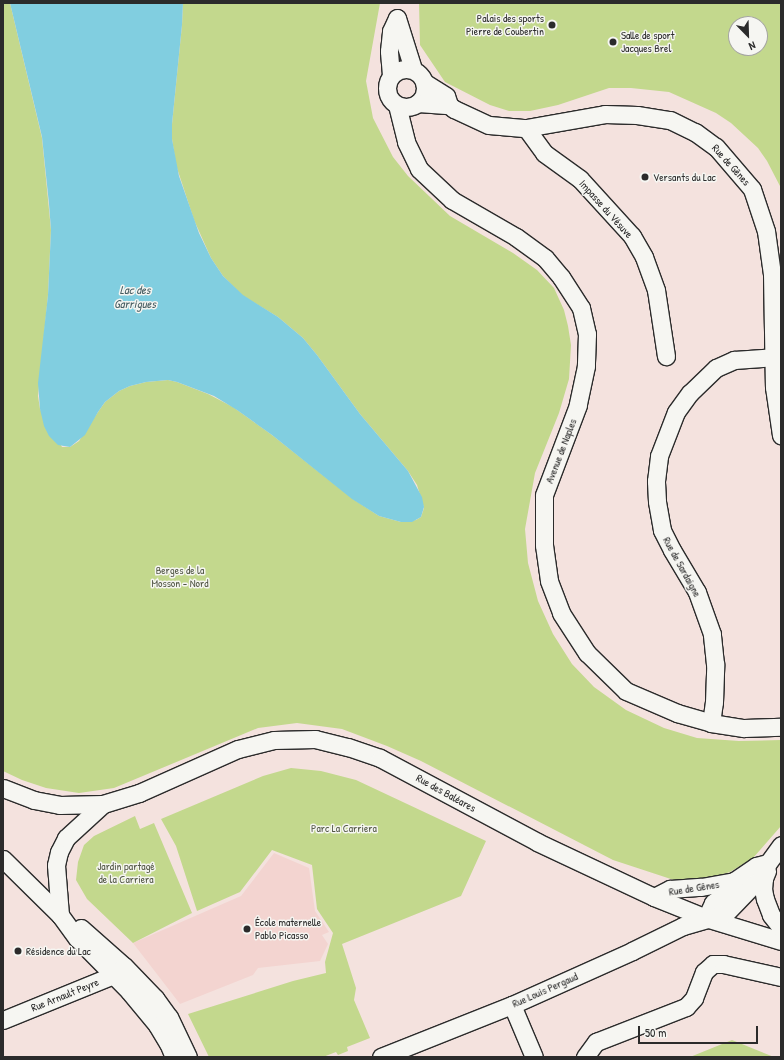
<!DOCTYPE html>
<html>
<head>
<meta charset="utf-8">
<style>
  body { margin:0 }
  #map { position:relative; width:784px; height:1060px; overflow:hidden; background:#f4e2de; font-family:"Patrick Hand",sans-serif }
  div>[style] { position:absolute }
  .built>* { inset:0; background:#f3d4d0 }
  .green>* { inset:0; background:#c3d88d }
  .water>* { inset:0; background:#81cee0 }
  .roads { filter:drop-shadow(1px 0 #2b2b2b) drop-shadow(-1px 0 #2b2b2b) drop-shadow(0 1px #2b2b2b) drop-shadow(0 -1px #2b2b2b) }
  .street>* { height:17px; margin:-8.5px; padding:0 8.5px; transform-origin:8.5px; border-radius:8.5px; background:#f6f6f2 }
  .street>.ring { margin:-8.5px; padding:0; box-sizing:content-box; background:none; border:17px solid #f6f6f2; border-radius:50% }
  .dots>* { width:11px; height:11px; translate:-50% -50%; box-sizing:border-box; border:2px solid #f6f6f2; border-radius:50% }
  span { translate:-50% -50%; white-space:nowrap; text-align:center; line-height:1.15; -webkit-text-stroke:3px #f6f6f2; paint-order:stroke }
  .poi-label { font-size:11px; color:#2b2b2b }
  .right { translate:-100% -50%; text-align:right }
  .left { translate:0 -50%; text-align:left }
  .street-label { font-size:11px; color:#2b2b2b }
  .park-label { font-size:11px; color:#515644 }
  .water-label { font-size:12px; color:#455c61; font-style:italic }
  .frame { position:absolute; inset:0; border:4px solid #2b2b2b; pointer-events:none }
  .north { position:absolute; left:728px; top:16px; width:40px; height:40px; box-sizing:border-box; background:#f6f6f2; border:1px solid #a5a5a2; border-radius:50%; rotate:157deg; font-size:11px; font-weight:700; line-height:16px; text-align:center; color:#2b2b2b }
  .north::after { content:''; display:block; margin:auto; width:14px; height:18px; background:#2b2b2b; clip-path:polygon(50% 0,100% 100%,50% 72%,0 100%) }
  .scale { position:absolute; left:638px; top:1026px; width:120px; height:18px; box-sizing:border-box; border:2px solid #2b2b2b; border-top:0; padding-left:5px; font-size:12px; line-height:14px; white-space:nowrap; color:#2b2b2b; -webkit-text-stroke:3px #f6f6f2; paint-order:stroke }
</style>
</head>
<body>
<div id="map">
  <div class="built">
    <div style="clip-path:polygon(274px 853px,309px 868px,315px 911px,329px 932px,322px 935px,328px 944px,320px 961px,258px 968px,253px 975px,180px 1004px,133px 943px,241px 896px)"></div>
  </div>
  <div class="green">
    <div style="clip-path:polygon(3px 3px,10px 3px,42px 138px,51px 230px,48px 295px,38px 396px,40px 409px,62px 447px,70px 447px,79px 441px,98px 412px,105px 402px,119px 391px,130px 386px,146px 382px,168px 380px,177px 382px,208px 394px,233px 407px,272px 435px,353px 499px,379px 516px,401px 522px,416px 520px,421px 517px,424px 508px,417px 485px,408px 471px,360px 414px,317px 355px,303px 338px,278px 317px,243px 296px,223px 276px,211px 258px,194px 220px,176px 165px,172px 139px,172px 124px,182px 25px,183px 3px,380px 3px,366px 81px,373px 118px,393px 157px,408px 176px,450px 216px,513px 253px,537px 270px,554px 288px,564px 310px,568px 326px,571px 345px,569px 379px,559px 413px,535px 473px,525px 529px,528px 563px,538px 601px,553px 634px,572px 664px,594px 687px,626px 710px,664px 728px,697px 738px,739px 741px,781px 740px,781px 826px,753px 858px,730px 872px,707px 879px,680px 882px,613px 860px,421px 761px,387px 746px,342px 729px,297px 723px,258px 728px,114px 788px,79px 793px,46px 788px,22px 780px,3px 771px)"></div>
    <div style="clip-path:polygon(evenodd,419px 3px,781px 3px,781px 188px,767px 161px,758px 148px,731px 123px,716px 113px,669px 92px,631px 88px,609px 88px,558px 105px,530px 111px,509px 111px,490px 105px,445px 82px,420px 45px,419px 3px,736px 24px,760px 24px,760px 48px,736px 48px,736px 24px)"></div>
    <div style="clip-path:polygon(291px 768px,321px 771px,356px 780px,486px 841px,461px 896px,342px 944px,356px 988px,354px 1000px,370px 1038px,347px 1047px,348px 1051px,338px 1055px,336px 1052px,323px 1057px,209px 1057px,188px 1014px,293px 981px,326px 973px,325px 962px,333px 933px,317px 909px,312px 865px,272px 850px,240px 892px,197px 911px,176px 846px,161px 819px,263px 776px)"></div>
    <div style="clip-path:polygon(135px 816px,140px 829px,154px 823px,192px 913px,133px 943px,87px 899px,76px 880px,78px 862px,84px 845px,94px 836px)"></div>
    <div style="clip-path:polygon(732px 1040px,774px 1057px,690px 1057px)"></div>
  </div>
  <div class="water">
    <div style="clip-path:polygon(10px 3px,183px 3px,182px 25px,172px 124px,172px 139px,179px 176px,199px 233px,211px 258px,223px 276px,243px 295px,278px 317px,303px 338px,317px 355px,360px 414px,408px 471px,422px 497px,424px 507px,421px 517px,412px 522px,401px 522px,379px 516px,352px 499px,272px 435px,237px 410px,214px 396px,177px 382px,168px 380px,146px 382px,130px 386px,119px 391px,105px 402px,98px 412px,85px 435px,70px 447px,58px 445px,49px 436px,44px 426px,40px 409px,38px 383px,48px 295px,51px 230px,49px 204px,42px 137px)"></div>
  </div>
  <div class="roads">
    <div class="street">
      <div class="ring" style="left:387px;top:69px;width:21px;height:21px"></div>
      <div style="left:391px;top:75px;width:24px;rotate:-95deg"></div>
      <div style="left:389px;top:51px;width:20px;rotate:-84deg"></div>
      <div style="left:391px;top:31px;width:14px;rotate:-65deg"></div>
      <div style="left:397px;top:18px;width:53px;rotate:72.6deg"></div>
      <div style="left:418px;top:103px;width:31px;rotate:4deg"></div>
      <div style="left:449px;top:105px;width:9px;rotate:-108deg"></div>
      <div style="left:446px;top:96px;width:25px;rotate:-148deg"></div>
      <div style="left:397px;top:105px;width:38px;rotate:76deg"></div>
      <div style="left:406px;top:142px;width:30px;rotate:64deg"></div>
      <div style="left:419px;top:169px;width:45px;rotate:43.2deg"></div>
      <div style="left:452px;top:200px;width:74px;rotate:30deg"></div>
      <div style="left:516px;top:237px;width:36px;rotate:36deg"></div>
      <div style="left:545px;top:258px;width:25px;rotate:50deg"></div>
      <div style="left:561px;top:277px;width:37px;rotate:57deg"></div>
      <div style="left:581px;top:308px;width:27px;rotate:77deg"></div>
      <div style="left:587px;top:334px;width:32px;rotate:92deg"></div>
      <div style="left:586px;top:366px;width:40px;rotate:102deg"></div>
      <div style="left:578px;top:405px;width:96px;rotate:110.7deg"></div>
      <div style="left:544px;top:495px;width:50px;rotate:90deg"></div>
      <div style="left:544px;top:545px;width:36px;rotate:82deg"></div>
      <div style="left:549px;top:581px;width:34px;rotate:69deg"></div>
      <div style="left:561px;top:613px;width:48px;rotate:57deg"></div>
      <div style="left:587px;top:653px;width:54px;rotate:44.3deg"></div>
      <div style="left:626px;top:691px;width:56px;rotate:23.3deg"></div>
      <div style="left:677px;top:713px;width:35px;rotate:16deg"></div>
      <div style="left:711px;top:723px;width:33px;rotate:9deg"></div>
      <div style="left:744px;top:728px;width:37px;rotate:-2deg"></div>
      <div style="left:449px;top:105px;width:6px;rotate:39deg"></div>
      <div style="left:454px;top:109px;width:38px;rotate:25deg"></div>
      <div style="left:489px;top:125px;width:37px;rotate:5deg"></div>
      <div style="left:526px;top:128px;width:80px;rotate:-10deg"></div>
      <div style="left:605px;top:114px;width:32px;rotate:2deg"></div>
      <div style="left:637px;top:115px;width:33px;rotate:9deg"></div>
      <div style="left:670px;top:120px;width:28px;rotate:26deg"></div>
      <div style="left:695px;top:132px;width:26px;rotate:36deg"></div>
      <div style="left:716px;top:147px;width:55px;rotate:49.4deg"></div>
      <div style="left:752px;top:189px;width:44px;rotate:71.6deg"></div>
      <div style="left:766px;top:231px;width:43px;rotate:82.1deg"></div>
      <div style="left:772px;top:274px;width:113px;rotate:89deg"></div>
      <div style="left:774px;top:387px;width:49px;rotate:81.7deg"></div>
      <div style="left:526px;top:128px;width:31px;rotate:54deg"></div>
      <div style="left:544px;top:153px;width:44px;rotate:35.8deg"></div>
      <div style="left:580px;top:179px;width:77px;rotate:47.6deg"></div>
      <div style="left:632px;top:236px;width:24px;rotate:60deg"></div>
      <div style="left:644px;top:257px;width:35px;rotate:70deg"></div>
      <div style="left:656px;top:290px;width:67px;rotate:81.4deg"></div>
      <div style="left:711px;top:723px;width:21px;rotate:-82deg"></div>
      <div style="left:714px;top:702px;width:38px;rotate:-88deg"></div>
      <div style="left:715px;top:664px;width:30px;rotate:-96deg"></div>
      <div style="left:712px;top:634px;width:45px;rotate:-109.7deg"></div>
      <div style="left:697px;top:592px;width:49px;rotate:-120.8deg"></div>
      <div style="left:672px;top:550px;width:22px;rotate:-117deg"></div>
      <div style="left:662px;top:530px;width:29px;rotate:-100deg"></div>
      <div style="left:657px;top:501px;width:20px;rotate:-93deg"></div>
      <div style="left:656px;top:481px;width:25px;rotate:-83deg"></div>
      <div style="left:659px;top:456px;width:47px;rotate:-68.9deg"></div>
      <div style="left:676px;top:412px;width:24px;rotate:-54deg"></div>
      <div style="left:690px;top:393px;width:36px;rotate:-44deg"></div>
      <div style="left:716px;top:368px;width:20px;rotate:-24deg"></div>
      <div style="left:734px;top:360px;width:39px;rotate:-4deg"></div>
      <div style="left:3px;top:788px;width:33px;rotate:21deg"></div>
      <div style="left:34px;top:800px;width:26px;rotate:11deg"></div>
      <div style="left:60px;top:805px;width:43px;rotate:-1.3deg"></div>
      <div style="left:103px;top:804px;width:38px;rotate:-17deg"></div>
      <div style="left:139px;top:793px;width:108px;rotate:-24deg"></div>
      <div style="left:238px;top:749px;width:37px;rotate:-14deg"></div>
      <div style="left:274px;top:740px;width:41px;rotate:-1.4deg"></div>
      <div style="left:315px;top:739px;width:34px;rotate:14deg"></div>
      <div style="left:348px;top:747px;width:34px;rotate:19deg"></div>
      <div style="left:380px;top:758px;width:178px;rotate:28.1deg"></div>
      <div style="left:537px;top:842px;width:129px;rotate:25.2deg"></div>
      <div style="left:654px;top:897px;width:56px;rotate:22deg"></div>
      <div style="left:706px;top:918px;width:78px;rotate:17deg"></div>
      <div style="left:3px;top:859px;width:80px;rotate:44.5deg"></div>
      <div style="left:60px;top:915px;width:29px;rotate:54deg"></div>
      <div style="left:77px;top:938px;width:74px;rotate:45.5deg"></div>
      <div style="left:129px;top:991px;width:44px;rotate:50.5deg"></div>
      <div style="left:157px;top:1025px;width:21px;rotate:59deg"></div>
      <div style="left:168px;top:1043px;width:15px;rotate:67deg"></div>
      <div style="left:767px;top:871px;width:8px;rotate:113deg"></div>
      <div style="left:764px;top:878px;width:11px;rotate:95deg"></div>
      <div style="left:763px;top:889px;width:10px;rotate:79deg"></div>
      <div style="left:765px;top:899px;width:17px;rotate:69deg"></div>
      <div style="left:771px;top:915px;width:16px;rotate:52deg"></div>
      <div style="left:654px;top:897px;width:18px;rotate:-27deg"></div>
      <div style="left:670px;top:889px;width:31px;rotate:-4deg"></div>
      <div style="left:701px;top:887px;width:34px;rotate:-10deg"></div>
      <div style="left:734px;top:881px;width:27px;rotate:-34deg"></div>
      <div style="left:756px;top:866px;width:12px;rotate:-14deg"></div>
      <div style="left:768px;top:863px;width:22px;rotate:-54deg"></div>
      <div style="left:60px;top:915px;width:50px;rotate:-94.6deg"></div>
      <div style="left:56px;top:865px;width:13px;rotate:-77deg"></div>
      <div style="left:59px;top:852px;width:16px;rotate:-63deg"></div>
      <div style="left:66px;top:838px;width:50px;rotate:-42.6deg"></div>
      <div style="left:706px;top:918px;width:17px;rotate:-65deg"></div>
      <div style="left:713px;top:903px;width:22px;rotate:-39deg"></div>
      <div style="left:730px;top:889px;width:9px;rotate:-63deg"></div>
      <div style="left:81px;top:928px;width:57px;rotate:41.5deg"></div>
      <div style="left:124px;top:966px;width:45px;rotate:45.9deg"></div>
      <div style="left:155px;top:998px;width:24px;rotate:54deg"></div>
      <div style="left:169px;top:1017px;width:44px;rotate:64.6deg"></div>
      <div style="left:512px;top:1005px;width:56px;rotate:67.1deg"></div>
      <div style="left:3px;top:1020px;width:119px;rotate:-22.2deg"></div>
      <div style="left:113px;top:975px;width:10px;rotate:-37deg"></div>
      <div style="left:381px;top:1057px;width:141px;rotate:-21.7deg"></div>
      <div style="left:512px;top:1005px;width:132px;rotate:-24.2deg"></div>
      <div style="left:632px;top:951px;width:57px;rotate:-26.1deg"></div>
      <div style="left:683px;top:926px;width:44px;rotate:-15.9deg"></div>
      <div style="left:725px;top:914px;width:42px;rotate:-46deg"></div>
      <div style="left:754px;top:884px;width:12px;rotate:-31deg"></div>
      <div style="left:585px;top:1057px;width:19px;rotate:-54deg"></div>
      <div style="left:596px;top:1042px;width:97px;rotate:-21.3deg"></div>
      <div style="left:686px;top:1007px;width:12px;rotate:-48deg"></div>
      <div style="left:694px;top:998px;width:28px;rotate:-69deg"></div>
      <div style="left:704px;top:972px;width:12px;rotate:-42deg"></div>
      <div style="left:713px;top:964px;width:10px"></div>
      <div style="left:723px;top:964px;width:59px;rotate:12.6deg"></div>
    </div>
  </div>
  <div class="dots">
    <div style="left:552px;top:25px;background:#2b2b2b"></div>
    <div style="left:613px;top:42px;background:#2b2b2b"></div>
    <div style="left:645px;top:177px;background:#2b2b2b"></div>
    <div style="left:247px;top:929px;background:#2b2b2b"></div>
    <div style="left:18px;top:951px;background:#2b2b2b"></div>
  </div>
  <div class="poi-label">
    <span class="right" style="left:544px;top:25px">Palais des sports<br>Pierre de Coubertin</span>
    <span class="left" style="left:621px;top:42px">Salle de sport<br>Jacques Brel</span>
    <span class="left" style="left:653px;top:177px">Versants du Lac</span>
    <span class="left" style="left:255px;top:929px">École maternelle<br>Pablo Picasso</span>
    <span class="left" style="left:26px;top:951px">Résidence du Lac</span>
  </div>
  <div class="street-label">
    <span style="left:731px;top:165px;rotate:48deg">Rue de Gênes</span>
    <span style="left:606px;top:209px;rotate:48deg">Impasse du Vésuve</span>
    <span style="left:561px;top:451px;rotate:-69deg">Avenue de Naples</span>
    <span style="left:682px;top:567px;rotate:61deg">Rue de Sardaigne</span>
    <span style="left:446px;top:793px;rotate:29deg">Rue des Baléares</span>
    <span style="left:694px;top:888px;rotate:-9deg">Rue de Gênes</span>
    <span style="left:545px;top:990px;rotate:-24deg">Rue Louis Pergaud</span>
    <span style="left:65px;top:995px;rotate:-22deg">Rue Arnault Peyre</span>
  </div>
  <div class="park-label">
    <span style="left:180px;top:577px">Berges de la<br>Mosson - Nord</span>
    <span style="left:344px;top:828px">Parc La Carriera</span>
    <span style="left:126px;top:873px">Jardin partagé<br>de la Carriera</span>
  </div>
  <div class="water-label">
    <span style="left:135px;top:297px">Lac des<br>Garrigues</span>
  </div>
  <div class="frame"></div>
  <div class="north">N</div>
  <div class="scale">50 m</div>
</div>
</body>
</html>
